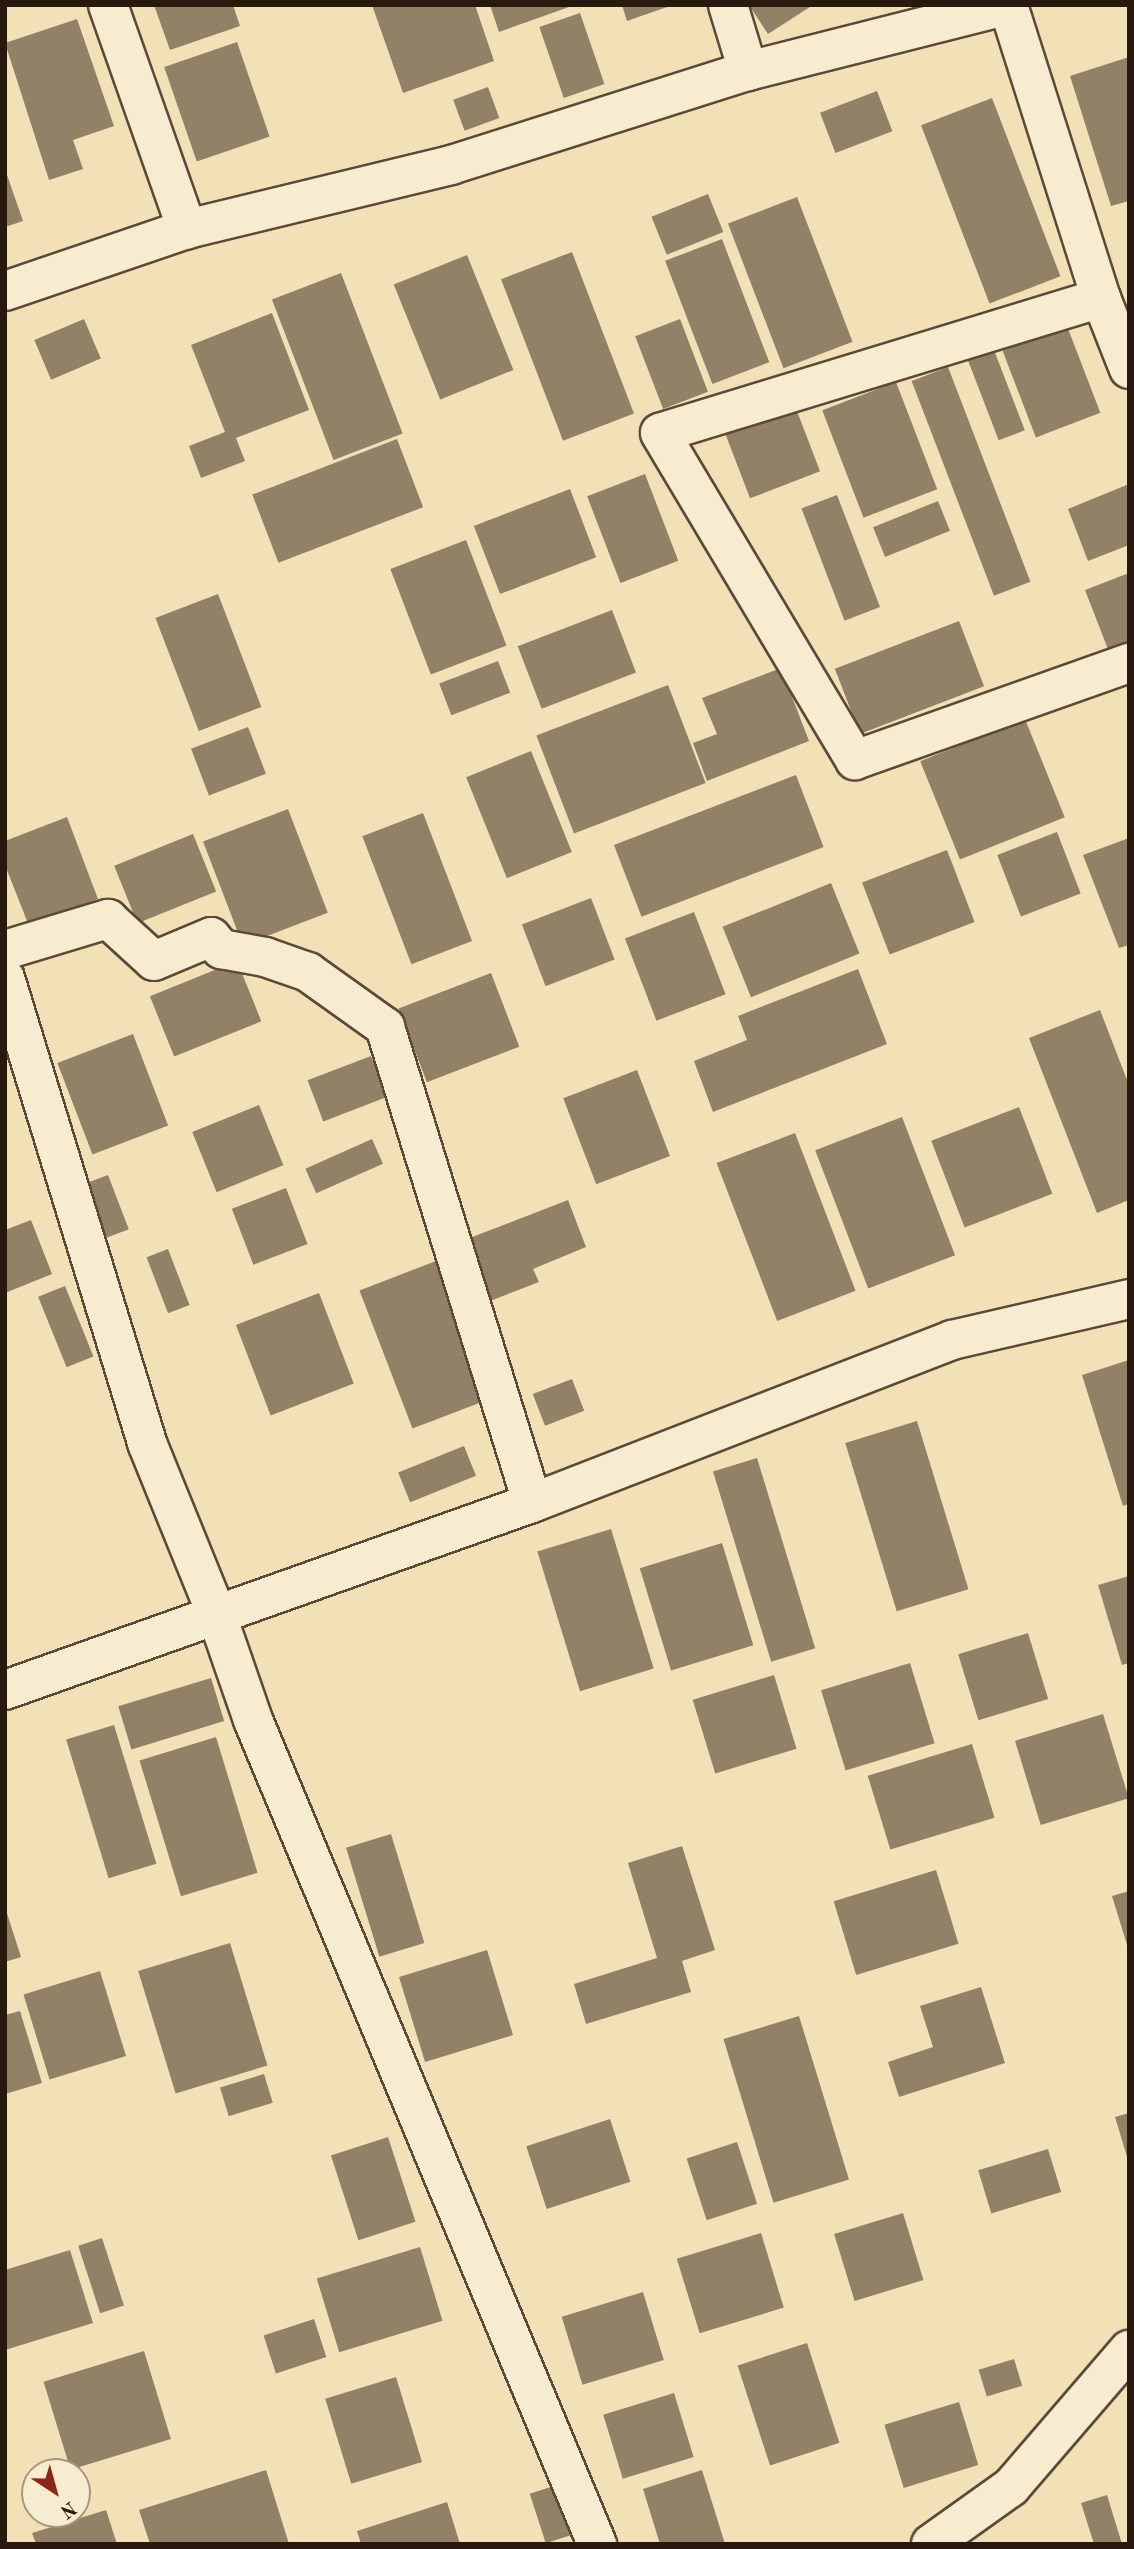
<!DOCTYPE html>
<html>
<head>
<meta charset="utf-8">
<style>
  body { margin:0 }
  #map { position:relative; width:1134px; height:2549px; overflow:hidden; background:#f2e1b7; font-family:"Old Standard TT",serif }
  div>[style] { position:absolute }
  .building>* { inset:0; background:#928166; transform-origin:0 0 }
  .roads { filter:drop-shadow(2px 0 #5b4a38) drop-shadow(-2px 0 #5b4a38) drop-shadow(0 2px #5b4a38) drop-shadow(0 -2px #5b4a38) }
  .street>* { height:38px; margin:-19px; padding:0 19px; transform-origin:19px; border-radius:19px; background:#f7ecd0 }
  span { translate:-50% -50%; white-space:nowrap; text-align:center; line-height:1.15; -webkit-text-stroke:7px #f7ecd0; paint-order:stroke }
  .frame { position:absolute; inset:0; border:7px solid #29180e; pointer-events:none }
  .north { position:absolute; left:21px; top:2458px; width:70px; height:70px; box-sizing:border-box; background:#f7ecd0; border:2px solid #a59782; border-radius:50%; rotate:144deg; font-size:19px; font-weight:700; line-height:28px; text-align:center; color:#29180e }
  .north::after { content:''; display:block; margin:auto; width:24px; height:32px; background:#8f2418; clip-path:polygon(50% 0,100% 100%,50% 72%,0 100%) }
</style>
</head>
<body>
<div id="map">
  <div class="building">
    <div style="clip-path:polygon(154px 5px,233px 5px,240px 26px,170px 50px)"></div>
    <div style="clip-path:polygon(372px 5px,475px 5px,494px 61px,403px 93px)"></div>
    <div style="clip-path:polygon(490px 5px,568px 5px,569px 7px,499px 32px)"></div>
    <div style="clip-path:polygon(622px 5px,670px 5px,670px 6px,627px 21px)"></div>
    <div style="clip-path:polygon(749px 5px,813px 5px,768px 34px)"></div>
    <div style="left:580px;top:13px;width:75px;height:43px;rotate:71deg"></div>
    <div style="clip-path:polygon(77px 19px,114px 126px,73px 140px,83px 169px,49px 180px,5px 43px)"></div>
    <div style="left:237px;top:42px;width:100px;height:77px;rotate:71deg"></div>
    <div style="clip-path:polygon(1129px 57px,1129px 201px,1111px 206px,1070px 76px)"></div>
    <div style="left:488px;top:87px;width:33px;height:37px;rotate:70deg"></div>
    <div style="left:877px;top:91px;width:43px;height:61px;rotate:69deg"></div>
    <div style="left:992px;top:98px;width:191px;height:76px;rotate:69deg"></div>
    <div style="clip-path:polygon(5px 169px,23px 221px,5px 227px)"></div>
    <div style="left:708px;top:194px;width:41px;height:61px;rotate:68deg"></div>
    <div style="left:797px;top:197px;width:155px;height:74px;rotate:69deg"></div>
    <div style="left:722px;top:239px;width:132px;height:61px;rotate:69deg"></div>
    <div style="left:572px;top:252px;width:173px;height:76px;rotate:69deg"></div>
    <div style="left:467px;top:255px;width:124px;height:79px;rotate:68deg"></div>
    <div style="left:341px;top:273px;width:172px;height:74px;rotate:69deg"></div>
    <div style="clip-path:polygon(272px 313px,309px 410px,236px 438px,245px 461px,201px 478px,189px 446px,225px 432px,191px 345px)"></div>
    <div style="left:84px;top:319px;width:43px;height:54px;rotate:67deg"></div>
    <div style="left:680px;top:319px;width:78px;height:48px;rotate:69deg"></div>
    <div style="left:1067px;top:326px;width:93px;height:69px;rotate:69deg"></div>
    <div style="left:994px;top:350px;width:86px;height:28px;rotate:69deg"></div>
    <div style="left:948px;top:367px;width:230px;height:39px;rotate:69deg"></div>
    <div style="left:896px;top:382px;width:115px;height:79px;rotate:69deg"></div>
    <div style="left:795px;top:406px;width:70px;height:75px;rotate:69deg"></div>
    <div style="left:397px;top:439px;width:73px;height:155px;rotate:69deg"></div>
    <div style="left:645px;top:474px;width:93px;height:62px;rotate:69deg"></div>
    <div style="clip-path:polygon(1129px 484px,1129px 545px,1088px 561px,1068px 509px)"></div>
    <div style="left:570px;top:489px;width:73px;height:103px;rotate:69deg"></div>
    <div style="left:837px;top:495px;width:120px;height:38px;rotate:69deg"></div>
    <div style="left:938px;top:501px;width:32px;height:70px;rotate:68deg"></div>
    <div style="left:466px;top:540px;width:113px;height:81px;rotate:69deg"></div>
    <div style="clip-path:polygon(1129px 573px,1129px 650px,1111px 657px,1085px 590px)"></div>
    <div style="left:218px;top:594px;width:121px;height:67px;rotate:69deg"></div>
    <div style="left:612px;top:610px;width:67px;height:101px;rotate:69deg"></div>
    <div style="left:959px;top:621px;width:70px;height:133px;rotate:69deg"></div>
    <div style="left:498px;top:661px;width:34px;height:63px;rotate:69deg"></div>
    <div style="clip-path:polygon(781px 668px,809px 741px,707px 781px,693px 743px,717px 734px,702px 698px)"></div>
    <div style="left:668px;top:685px;width:105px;height:141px;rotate:69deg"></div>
    <div style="left:1025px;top:719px;width:106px;height:113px;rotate:68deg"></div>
    <div style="left:248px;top:727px;width:50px;height:61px;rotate:69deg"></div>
    <div style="left:531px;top:751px;width:109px;height:70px;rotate:68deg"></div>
    <div style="left:796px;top:775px;width:77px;height:195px;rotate:69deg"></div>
    <div style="left:288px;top:809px;width:111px;height:91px;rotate:69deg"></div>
    <div style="left:423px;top:813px;width:137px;height:65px;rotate:69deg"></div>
    <div style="clip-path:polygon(67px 817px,98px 899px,29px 926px,5px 865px,5px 841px)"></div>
    <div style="left:1057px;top:832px;width:66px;height:64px;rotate:69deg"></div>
    <div style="left:193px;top:834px;width:62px;height:85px;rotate:68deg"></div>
    <div style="clip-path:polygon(1129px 838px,1129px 945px,1119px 948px,1083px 855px)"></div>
    <div style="left:947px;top:850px;width:77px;height:91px;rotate:69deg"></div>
    <div style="left:831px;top:883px;width:76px;height:117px;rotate:68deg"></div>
    <div style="left:591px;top:898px;width:66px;height:74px;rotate:69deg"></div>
    <div style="left:694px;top:912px;width:88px;height:74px;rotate:69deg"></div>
    <div style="left:237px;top:961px;width:65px;height:94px;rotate:68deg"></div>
    <div style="clip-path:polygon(858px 969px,887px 1044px,713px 1112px,694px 1061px,747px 1040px,738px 1016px)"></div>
    <div style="left:491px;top:973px;width:79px;height:99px;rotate:69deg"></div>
    <div style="clip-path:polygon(1100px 1010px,1129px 1085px,1129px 1200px,1097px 1213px,1029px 1038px)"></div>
    <div style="left:133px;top:1034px;width:98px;height:81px;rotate:69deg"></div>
    <div style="left:371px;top:1056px;width:44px;height:68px;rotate:69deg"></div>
    <div style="left:637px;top:1070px;width:92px;height:79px;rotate:69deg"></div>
    <div style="left:259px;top:1105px;width:65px;height:72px;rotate:68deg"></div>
    <div style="left:1019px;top:1107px;width:93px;height:94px;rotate:69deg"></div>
    <div style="left:902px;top:1117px;width:148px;height:93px;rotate:69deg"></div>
    <div style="left:795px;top:1133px;width:169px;height:84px;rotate:69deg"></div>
    <div style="left:372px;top:1139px;width:27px;height:73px;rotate:66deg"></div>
    <div style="left:108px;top:1175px;width:58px;height:24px;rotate:69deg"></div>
    <div style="left:286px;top:1188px;width:60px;height:58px;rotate:69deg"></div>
    <div style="clip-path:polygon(568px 1200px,586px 1247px,533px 1269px,539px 1282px,490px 1301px,467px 1239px)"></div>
    <div style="clip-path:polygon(31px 1220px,52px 1274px,5px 1293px,5px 1230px)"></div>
    <div style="left:168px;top:1249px;width:60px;height:23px;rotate:69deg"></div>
    <div style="left:436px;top:1261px;width:148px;height:82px;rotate:69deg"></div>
    <div style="left:65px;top:1286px;width:76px;height:29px;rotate:68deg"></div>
    <div style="left:319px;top:1293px;width:97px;height:89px;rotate:69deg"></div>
    <div style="clip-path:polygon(1129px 1360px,1129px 1504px,1123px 1506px,1082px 1375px)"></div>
    <div style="left:572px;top:1379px;width:34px;height:42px;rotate:69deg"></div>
    <div style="left:917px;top:1421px;width:176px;height:75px;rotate:73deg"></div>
    <div style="left:464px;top:1446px;width:32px;height:71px;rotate:68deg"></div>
    <div style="left:757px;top:1458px;width:199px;height:46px;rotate:73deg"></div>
    <div style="left:611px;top:1529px;width:146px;height:77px;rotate:73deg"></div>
    <div style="left:722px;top:1543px;width:107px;height:86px;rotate:73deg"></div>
    <div style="clip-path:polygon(1129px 1576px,1129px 1663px,1122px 1665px,1098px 1585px)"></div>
    <div style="left:1028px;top:1633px;width:69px;height:73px;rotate:73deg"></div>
    <div style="left:910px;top:1663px;width:84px;height:93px;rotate:73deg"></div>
    <div style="left:774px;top:1675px;width:77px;height:85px;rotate:73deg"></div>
    <div style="left:211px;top:1678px;width:45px;height:97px;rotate:73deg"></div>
    <div style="left:1103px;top:1714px;width:88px;height:92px;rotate:73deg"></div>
    <div style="left:114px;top:1725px;width:145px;height:50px;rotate:73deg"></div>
    <div style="left:216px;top:1737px;width:142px;height:80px;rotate:73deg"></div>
    <div style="left:972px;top:1744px;width:77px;height:109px;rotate:73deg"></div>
    <div style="left:391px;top:1834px;width:114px;height:47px;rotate:73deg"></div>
    <div style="clip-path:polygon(682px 1846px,715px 1950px,682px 1961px,691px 1992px,586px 2024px,574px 1984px,657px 1958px,628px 1863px)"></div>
    <div style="left:936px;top:1870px;width:77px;height:107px;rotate:73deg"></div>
    <div style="clip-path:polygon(1129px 1891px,1129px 1948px,1128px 1948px,1112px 1896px)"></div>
    <div style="clip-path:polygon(5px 1907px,21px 1957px,5px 1962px)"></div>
    <div style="left:230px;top:1943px;width:128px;height:96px;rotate:73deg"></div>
    <div style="left:487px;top:1950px;width:89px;height:92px;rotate:73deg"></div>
    <div style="left:100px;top:1971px;width:89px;height:80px;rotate:73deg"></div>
    <div style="clip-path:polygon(981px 1987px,1005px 2063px,899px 2097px,888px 2062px,933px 2047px,920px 2006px)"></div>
    <div style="clip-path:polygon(20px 2011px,42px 2083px,5px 2094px,5px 2015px)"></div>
    <div style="left:799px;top:2016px;width:171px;height:79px;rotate:73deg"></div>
    <div style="left:264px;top:2074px;width:30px;height:46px;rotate:73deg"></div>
    <div style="clip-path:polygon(1129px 2113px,1129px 2160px,1128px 2160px,1115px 2117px)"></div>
    <div style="left:610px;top:2119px;width:66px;height:88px;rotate:72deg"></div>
    <div style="left:388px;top:2137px;width:89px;height:60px;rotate:72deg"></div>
    <div style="left:737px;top:2142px;width:65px;height:53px;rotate:72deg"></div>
    <div style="left:1048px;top:2149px;width:45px;height:73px;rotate:73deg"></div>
    <div style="left:903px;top:2213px;width:70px;height:72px;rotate:73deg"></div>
    <div style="left:761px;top:2233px;width:78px;height:88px;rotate:73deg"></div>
    <div style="left:102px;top:2238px;width:71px;height:25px;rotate:72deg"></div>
    <div style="left:420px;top:2247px;width:77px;height:108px;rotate:73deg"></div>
    <div style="clip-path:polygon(70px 2250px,93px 2323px,5px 2350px,5px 2270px)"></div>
    <div style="left:643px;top:2292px;width:71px;height:85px;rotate:73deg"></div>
    <div style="left:314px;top:2319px;width:40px;height:53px;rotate:72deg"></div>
    <div style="left:807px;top:2343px;width:105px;height:73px;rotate:72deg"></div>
    <div style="left:144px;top:2351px;width:92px;height:105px;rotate:73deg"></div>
    <div style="left:1014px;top:2359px;width:28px;height:37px;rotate:73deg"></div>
    <div style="left:396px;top:2377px;width:89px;height:74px;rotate:73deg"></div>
    <div style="left:674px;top:2393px;width:67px;height:74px;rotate:73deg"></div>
    <div style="left:959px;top:2402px;width:66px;height:78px;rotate:73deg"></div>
    <div style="clip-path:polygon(266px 2470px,289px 2544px,150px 2544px,139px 2510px)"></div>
    <div style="clip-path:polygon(702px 2470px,725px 2544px,660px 2544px,643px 2489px)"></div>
    <div style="left:563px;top:2483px;width:52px;height:35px;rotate:72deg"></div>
    <div style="clip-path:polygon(1107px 2495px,1122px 2544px,1094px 2544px,1081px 2503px)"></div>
    <div style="clip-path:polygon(447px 2502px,460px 2544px,361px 2544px,357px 2531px)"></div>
    <div style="clip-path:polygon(106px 2510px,117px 2544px,36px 2544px,32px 2533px)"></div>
  </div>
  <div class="roads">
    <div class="street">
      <div style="left:108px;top:5px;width:238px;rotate:70.6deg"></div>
      <div style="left:728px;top:5px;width:69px;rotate:73.1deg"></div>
      <div style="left:5px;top:291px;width:192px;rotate:-18.8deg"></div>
      <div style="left:187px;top:229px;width:272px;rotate:-13.6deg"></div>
      <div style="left:451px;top:165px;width:312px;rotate:-17.6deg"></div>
      <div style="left:748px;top:71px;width:268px;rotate:-14.2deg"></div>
      <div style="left:1008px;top:5px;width:307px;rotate:72.4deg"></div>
      <div style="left:1101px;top:298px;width:76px;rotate:68.5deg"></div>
      <div style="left:1101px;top:298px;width:461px;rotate:163deg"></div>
      <div style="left:660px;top:433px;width:381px;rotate:59.2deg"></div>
      <div style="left:855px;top:760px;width:291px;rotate:-19.5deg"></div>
      <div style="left:5px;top:950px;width:108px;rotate:-16.8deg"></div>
      <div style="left:108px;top:919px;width:62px;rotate:42.4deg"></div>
      <div style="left:154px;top:961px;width:62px;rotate:-22.8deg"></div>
      <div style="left:211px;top:937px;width:16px;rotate:50deg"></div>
      <div style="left:221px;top:949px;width:45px;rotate:10.3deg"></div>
      <div style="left:265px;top:957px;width:46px;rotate:19.2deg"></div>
      <div style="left:308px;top:972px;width:95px;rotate:35.5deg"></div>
      <div style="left:385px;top:1027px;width:498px;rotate:72.8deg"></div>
      <div style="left:5px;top:978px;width:486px;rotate:73deg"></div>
      <div style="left:147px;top:1443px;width:183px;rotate:67.9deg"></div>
      <div style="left:216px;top:1613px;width:113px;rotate:70.9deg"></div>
      <div style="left:253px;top:1720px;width:893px;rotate:67.34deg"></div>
      <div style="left:5px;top:1690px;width:559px;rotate:-19.54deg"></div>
      <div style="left:532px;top:1503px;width:451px;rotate:-21.2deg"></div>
      <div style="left:952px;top:1340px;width:182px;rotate:-13deg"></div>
      <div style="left:931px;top:2544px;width:98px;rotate:-35.5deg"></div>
      <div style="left:1011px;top:2487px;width:181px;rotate:-49.3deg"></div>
    </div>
  </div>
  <div class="frame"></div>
  <div class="north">N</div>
</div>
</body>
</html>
